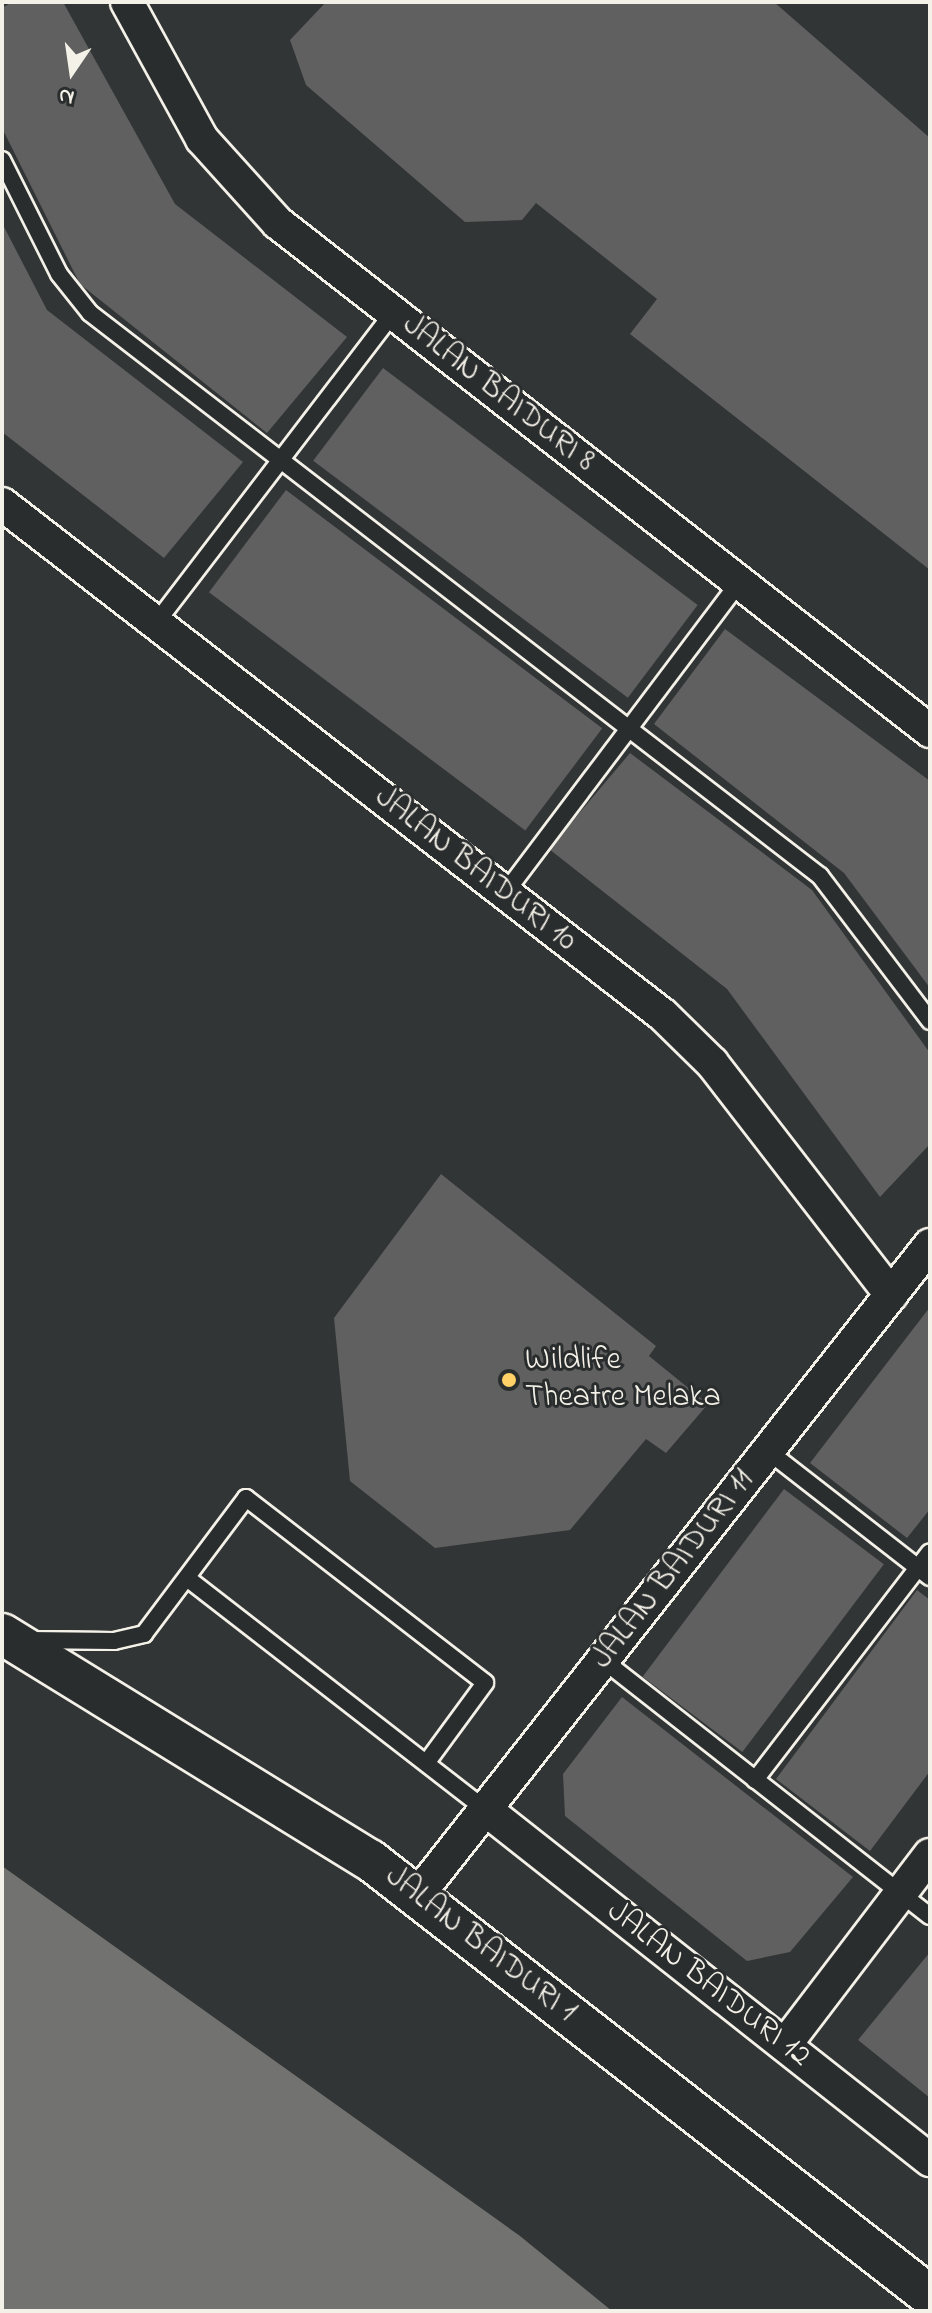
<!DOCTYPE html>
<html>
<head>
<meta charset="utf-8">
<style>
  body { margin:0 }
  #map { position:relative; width:932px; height:2313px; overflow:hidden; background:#323535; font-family:"Indie Flower",sans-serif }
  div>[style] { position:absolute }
  .water>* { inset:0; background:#727370 }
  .building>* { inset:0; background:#5f605f; transform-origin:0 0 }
  .roads { filter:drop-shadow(2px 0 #f4f1e8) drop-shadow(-2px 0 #f4f1e8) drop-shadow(0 2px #f4f1e8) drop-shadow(0 -2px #f4f1e8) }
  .service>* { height:16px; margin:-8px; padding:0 8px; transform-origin:8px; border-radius:8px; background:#2a2d2e }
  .minor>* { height:32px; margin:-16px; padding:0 16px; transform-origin:16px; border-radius:16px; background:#2a2d2e }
  .tertiary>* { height:40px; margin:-20px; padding:0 20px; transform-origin:20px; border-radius:20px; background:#2a2d2e }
  .dots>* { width:22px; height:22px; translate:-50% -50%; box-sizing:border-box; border:4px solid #2a2d2e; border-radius:50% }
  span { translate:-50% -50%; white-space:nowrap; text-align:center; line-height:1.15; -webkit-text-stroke:6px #2a2d2e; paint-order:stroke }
  .street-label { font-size:32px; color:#f4f1e8 }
  .poi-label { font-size:32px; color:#f4f1e8 }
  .left { translate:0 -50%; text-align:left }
  .frame { position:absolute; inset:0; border:4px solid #f4f1e8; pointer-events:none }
  .north { position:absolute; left:32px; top:32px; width:80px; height:80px; -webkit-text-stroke:6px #2a2d2e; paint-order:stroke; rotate:193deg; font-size:22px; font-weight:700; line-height:32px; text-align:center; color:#f4f1e8 }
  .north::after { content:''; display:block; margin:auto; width:28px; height:36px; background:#f4f1e8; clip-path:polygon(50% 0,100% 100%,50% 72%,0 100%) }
</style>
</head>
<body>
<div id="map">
  <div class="water">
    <div style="clip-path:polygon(2px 1866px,520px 2236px,612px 2311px,2px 2311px)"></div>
  </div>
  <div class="building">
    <div style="clip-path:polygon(12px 2px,63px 2px,175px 204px,347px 337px,267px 433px,80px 284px,2px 128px,2px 8px)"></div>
    <div style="clip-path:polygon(326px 2px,774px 2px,930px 138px,930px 570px,630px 334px,657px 299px,536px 203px,522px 220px,465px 222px,306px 85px,290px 40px)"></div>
    <div style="clip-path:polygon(2px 223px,47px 310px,243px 462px,164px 558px,2px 432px)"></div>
    <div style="left:383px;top:368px;width:394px;height:116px;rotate:37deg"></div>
    <div style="left:286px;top:490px;width:396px;height:128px;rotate:37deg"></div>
    <div style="clip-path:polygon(725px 629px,930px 781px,930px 988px,844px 873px,654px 724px)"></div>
    <div style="clip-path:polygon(630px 753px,812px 890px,930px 1053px,930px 1144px,880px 1197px,727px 989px,549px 849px)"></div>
    <div style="clip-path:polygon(441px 1174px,656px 1346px,649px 1356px,708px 1404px,666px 1453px,646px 1439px,570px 1530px,435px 1548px,350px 1481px,334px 1318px)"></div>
    <div style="clip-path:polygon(930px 1307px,930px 1509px,907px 1538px,810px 1463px)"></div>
    <div style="left:784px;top:1489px;width:125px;height:235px;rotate:37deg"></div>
    <div style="clip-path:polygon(917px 1590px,930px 1600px,930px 1771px,870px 1851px,776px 1779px)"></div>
    <div style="clip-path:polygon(622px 1697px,853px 1877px,790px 1952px,747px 1961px,565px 1816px,563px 1774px)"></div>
    <div style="clip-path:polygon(930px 1952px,930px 2098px,858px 2040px)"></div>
  </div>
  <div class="roads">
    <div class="service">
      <div style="left:2px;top:160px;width:127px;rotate:63.4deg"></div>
      <div style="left:59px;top:274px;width:50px;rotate:51.5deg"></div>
      <div style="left:90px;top:313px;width:922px;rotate:37.64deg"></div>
      <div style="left:820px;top:876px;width:182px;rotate:52.8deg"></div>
      <div style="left:156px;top:623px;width:390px;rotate:-52.6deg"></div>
      <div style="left:505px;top:893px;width:389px;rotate:-53deg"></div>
      <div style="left:768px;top:1451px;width:205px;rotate:37.9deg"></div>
      <div style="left:187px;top:1578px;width:377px;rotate:37.8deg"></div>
      <div style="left:29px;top:1640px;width:85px;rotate:0.7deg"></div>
      <div style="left:114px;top:1641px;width:31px;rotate:-13deg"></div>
      <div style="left:144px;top:1634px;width:170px;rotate:-53.1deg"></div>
      <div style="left:246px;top:1498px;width:302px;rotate:37.7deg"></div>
      <div style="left:485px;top:1683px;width:98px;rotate:126.3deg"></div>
      <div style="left:603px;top:1660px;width:415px;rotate:38.1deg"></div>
      <div style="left:755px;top:1780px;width:287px;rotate:-52.5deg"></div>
    </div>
    <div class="minor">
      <div style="left:127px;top:2px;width:156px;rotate:61.3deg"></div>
      <div style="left:202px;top:139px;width:113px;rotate:47.9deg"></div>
      <div style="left:278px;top:223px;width:827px;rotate:37.92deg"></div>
      <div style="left:2px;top:504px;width:835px;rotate:37.71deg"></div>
      <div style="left:663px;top:1015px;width:69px;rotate:44.4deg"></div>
      <div style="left:712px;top:1063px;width:293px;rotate:52.3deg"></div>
      <div style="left:485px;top:1809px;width:567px;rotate:38.27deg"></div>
      <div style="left:417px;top:1896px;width:829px;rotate:-51.76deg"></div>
      <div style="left:785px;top:2045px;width:239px;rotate:-52.7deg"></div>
    </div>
    <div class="tertiary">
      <div style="left:2px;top:1634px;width:432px;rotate:31.6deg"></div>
      <div style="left:370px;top:1860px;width:710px;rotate:37.9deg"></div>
    </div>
  </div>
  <div class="dots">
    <div style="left:509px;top:1380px;background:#ffd166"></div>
  </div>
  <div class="street-label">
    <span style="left:498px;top:394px;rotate:38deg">JALAN BAIDURI 8</span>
    <span style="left:475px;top:870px;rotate:38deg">JALAN BAIDURI 10</span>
    <span style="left:674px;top:1570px;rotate:-52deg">JALAN BAIDURI 11</span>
    <span style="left:480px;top:1945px;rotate:38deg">JALAN BAIDURI 1</span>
    <span style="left:708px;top:1985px;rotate:38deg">JALAN BAIDURI 12</span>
  </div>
  <div class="poi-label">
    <span class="left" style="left:525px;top:1380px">Wildlife<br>Theatre Melaka</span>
  </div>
  <div class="frame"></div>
  <div class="north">N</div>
</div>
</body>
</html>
